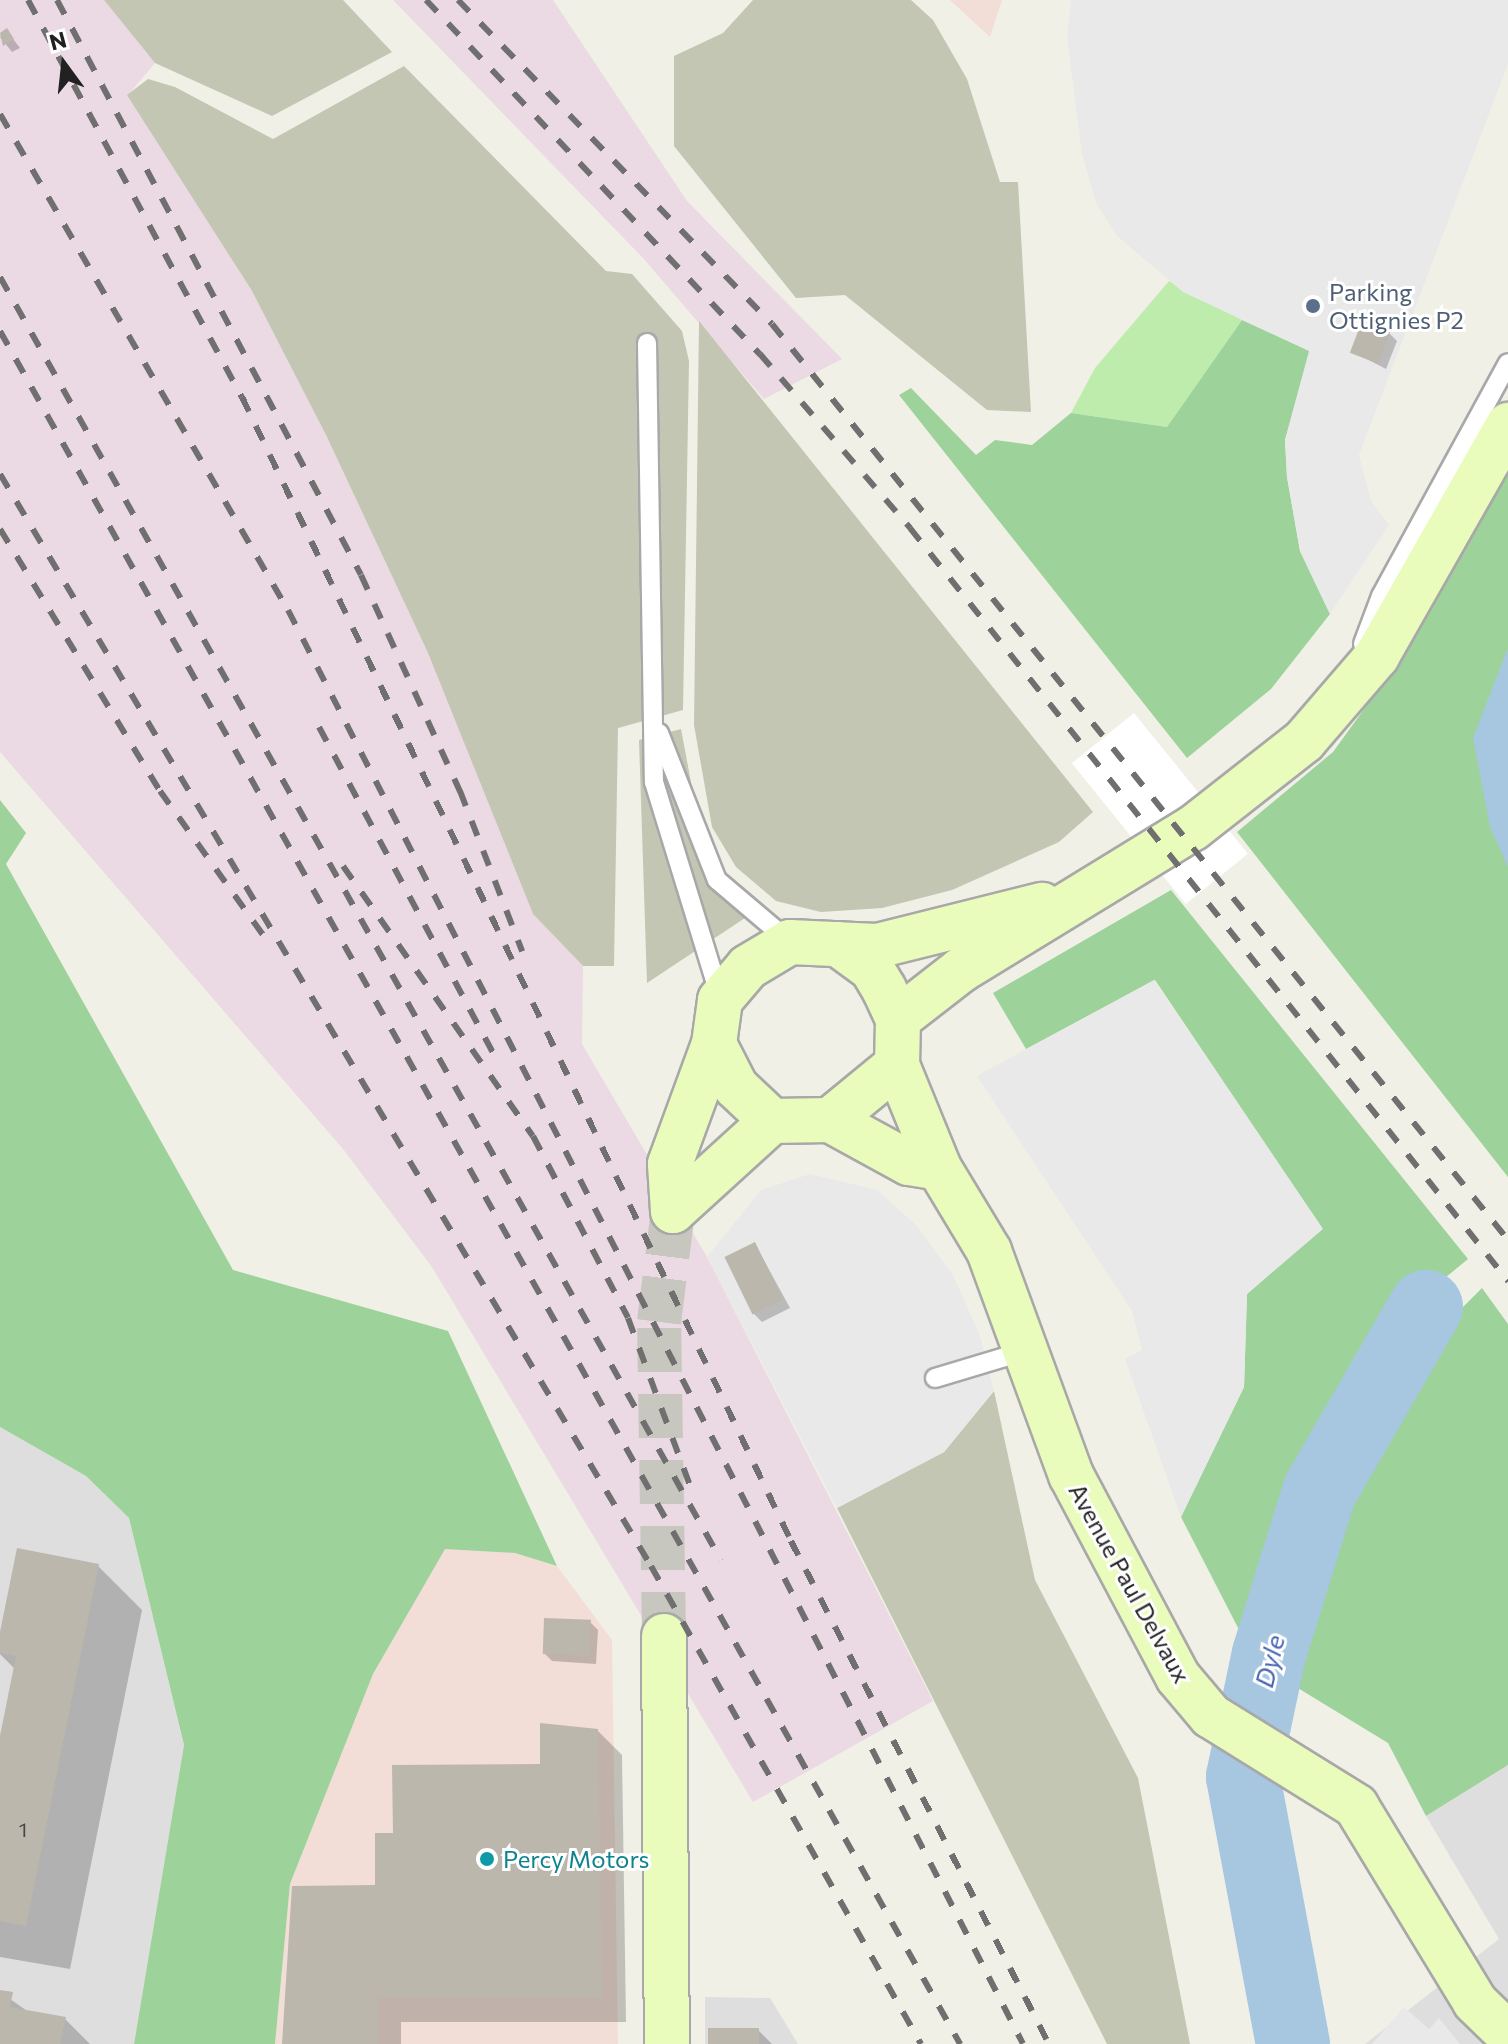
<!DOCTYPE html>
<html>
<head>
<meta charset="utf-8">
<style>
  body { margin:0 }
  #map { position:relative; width:1508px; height:2044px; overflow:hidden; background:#f1f0e7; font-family:Commissioner,sans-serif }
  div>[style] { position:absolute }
  .residential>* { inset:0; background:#dfdede }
  .commercial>* { inset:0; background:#f2ded6 }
  .industrial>* { inset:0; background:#ebd9e3 }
  .construction>* { inset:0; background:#c2c6b2 }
  .grass>* { inset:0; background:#bdecac }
  .forest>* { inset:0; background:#9ed29b }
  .parking>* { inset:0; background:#e9e9e9 }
  .water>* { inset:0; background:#a7c6e0 }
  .pier>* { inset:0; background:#fff; transform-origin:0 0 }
  .shadow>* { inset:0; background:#0003 }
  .river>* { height:74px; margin:-37px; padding:0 37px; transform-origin:37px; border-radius:37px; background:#a7c6e0 }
  .building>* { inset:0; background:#bbb7ac; transform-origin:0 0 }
  .secondary-tunnel>* { height:44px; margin-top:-22px; transform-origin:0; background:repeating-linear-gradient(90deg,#c7c7bf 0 44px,transparent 0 66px) }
  .roads { filter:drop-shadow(2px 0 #a8a8a8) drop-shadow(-2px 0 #a8a8a8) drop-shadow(0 2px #a8a8a8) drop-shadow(0 -2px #a8a8a8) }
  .lane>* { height:18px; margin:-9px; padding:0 9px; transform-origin:9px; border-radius:9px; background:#fff }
  .secondary>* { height:44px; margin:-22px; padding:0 22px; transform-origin:22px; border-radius:22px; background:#e9fcbb }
  .rail>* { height:6px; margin-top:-3px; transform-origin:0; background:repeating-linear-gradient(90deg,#6f6f6f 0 16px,transparent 0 32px) }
  .dots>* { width:22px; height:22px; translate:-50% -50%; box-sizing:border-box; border:4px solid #fff; border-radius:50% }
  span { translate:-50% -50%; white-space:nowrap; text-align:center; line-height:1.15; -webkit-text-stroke:6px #fff; paint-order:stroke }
  .number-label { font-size:20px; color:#484644 }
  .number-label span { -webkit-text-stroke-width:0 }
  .service-label { font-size:24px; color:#4e5e75 }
  .left { translate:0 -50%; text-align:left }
  .street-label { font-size:24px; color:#212121 }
  .culture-label { font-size:24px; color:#0d838f }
  .water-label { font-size:26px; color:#4966b4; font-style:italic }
  .north { position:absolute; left:24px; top:24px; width:80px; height:80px; -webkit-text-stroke:6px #fff; paint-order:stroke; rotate:345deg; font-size:22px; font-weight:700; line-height:32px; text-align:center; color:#212121 }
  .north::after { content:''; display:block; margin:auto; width:28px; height:36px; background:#212121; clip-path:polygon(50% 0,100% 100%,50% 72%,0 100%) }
</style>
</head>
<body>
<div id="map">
  <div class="residential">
    <div style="clip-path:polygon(0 1427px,86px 1476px,129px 1518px,184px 1745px,134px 2044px,0 2044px)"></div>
    <div style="clip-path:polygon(1508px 1765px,1508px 2044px,1365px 2044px,1499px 1939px,1426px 1816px)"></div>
    <div style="clip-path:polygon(705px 1997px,770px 1998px,798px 2044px,705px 2044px)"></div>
  </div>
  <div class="commercial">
    <div style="clip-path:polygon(950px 0,1002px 0,990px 37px)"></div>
    <div style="clip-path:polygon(445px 1548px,515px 1553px,557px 1566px,612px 1640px,618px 2044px,275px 2044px,290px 1884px,373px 1674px)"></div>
  </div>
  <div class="industrial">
    <div style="clip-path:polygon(0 0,104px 0,155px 63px,128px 95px,252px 291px,327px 437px,428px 653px,533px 914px,583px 966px,582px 1044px,707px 1257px,933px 1701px,753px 1802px,432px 1267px,343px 1149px,0 752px)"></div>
    <div style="clip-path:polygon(393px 0,553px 0,687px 201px,842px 359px,764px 399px,643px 258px)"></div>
  </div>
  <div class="construction">
    <div style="clip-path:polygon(104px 0,343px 0,392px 52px,272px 116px,155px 63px)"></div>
    <div style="clip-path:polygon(753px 0,911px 0,933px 20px,967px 79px,1000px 182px,1018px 182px,1031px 412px,987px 410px,845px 295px,796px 298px,674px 146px,674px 56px,723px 33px)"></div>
    <div style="clip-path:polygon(404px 66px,606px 271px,632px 274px,682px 331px,689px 361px,683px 710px,618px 728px,614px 966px,583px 966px,533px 914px,428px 653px,327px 437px,252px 291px,127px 95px,148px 79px,175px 87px,273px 139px)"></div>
    <div style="clip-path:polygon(699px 321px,1093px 812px,1059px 842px,952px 890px,882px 908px,821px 912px,776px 901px,736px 867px,712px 827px,694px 725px)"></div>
    <div style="clip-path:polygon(681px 729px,700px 830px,724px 874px,760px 908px,647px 983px,639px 740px)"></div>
    <div style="clip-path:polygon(994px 1391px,1035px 1580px,1138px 1778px,1190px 2044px,1107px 2044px,837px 1508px,944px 1452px)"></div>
  </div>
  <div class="grass">
    <div style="clip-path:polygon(1169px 281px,1242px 320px,1167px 427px,1071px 413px,1095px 368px)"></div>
  </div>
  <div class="forest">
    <div style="clip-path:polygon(1242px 320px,1310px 351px,1285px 440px,1287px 477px,1300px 551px,1330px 614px,1271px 689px,1187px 758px,899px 395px,911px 388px,976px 455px,995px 440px,1032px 445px,1071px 413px,1167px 427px)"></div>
    <div style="clip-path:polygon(1508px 462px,1508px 1177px,1237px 832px,1333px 752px,1396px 665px)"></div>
    <div style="clip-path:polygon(0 800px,26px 833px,6px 864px,233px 1270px,448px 1331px,557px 1566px,515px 1553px,445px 1549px,373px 1674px,290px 1884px,275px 2044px,134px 2044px,184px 1745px,129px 1518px,86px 1476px,0 1427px)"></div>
    <div style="clip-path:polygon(1171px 890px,1468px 1259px,1412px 1305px,1308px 1488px,1252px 1655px,1181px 1517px,1244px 1387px,1247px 1294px,1322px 1228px,1155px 980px,1026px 1049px,993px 993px)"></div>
    <div style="clip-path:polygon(1482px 1288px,1508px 1324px,1508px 1765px,1426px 1816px,1388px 1743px,1288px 1682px,1350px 1467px,1423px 1347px)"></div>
  </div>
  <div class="parking">
    <div style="clip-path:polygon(1071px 0,1508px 0,1508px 64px,1359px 455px,1371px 501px,1389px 525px,1330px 614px,1300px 551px,1287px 477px,1285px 440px,1309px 351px,1183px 292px,1117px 236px,1096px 203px,1082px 154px,1067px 38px)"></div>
    <div style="clip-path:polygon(1154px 980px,1323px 1229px,1247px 1294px,1244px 1387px,1181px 1517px,1125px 1359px,1142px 1350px,1132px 1311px,977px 1076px)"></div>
    <div style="clip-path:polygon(810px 1174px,877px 1190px,917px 1226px,953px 1275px,980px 1336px,994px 1391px,944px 1452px,837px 1508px,707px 1257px,761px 1190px)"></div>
    <div style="clip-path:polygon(1404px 2007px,1429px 2029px,1439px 2018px,1460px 2044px,1372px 2044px)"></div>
  </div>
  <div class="water">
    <div style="clip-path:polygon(1508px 648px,1508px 867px,1490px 827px,1473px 738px)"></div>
  </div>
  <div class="pier">
    <div style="left:1134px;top:713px;width:181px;height:80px;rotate:51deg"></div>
  </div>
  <div class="shadow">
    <div style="clip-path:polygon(7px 31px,20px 48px,12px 52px,0 37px)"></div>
    <div style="clip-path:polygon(1389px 333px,1397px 341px,1386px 369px,1353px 352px)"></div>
    <div style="clip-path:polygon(755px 1244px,790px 1308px,762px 1322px,754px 1314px)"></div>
    <div style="clip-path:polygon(98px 1566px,142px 1610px,70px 1969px,0 1957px,0 1745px,15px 1669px,0 1654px,0 1642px)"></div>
    <div style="clip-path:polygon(590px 1622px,598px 1630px,596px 1664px,552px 1661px,544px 1653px)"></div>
    <div style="clip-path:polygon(598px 1731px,622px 1755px,626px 2022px,401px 2022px,401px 2044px,284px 2044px,377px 1887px,395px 1835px,542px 1766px)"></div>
    <div style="clip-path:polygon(0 1992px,30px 2013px,65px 2019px,90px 2044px,0 2044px)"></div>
    <div style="clip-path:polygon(758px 2030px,772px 2044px,710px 2044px)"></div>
  </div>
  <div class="river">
    <div style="left:1293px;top:2044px;width:272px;rotate:-100.6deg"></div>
    <div style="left:1243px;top:1777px;width:126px;rotate:-78.1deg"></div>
    <div style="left:1269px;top:1654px;width:170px;rotate:-72.8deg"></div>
    <div style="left:1319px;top:1492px;width:214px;rotate:-60deg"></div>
  </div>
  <div class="building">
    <div style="clip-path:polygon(7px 28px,14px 39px,3px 46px,0 33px)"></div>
    <div style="left:1362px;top:321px;width:30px;height:34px;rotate:21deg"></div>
    <div style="left:755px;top:1242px;width:64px;height:34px;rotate:64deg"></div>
    <div style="clip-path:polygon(17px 1548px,99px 1564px,26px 1926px,0 1921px,0 1736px,16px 1656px,0 1653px,0 1632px)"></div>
    <div style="left:544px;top:1618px;width:47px;height:36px;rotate:2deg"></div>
    <div style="clip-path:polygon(540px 1723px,598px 1729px,602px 1998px,378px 1998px,378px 2044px,282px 2044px,292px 1886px,375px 1885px,375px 1833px,393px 1833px,392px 1765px,540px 1764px)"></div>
    <div style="clip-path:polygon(0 1990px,13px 1992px,10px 2007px,66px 2017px,60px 2044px,0 2044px)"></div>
    <div style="left:708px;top:2028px;width:51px;height:16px"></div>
  </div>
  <div class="secondary-tunnel">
    <div style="left:664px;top:1636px;width:314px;rotate:-90.9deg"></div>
    <div style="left:659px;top:1322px;width:112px;rotate:-82.8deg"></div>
  </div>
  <div class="roads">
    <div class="lane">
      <div style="left:647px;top:343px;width:439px;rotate:89.1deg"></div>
      <div style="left:654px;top:782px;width:225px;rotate:72.9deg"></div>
      <div style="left:1363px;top:644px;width:51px;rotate:-69.4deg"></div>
      <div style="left:1381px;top:596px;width:265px;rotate:-61.4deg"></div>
      <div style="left:659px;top:733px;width:158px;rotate:68.5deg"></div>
      <div style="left:717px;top:880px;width:96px;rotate:40.3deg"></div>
      <div style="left:935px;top:1378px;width:94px;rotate:-16.7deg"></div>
    </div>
    <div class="secondary">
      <div style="left:838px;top:944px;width:42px;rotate:36.3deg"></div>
      <div style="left:872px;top:969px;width:23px;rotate:59deg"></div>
      <div style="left:884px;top:989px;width:33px;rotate:65deg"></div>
      <div style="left:898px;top:1019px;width:46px;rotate:91.2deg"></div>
      <div style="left:897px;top:1065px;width:87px;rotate:140.6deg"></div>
      <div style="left:830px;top:1120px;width:58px;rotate:179deg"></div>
      <div style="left:772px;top:1121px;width:50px;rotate:-136.6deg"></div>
      <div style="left:736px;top:1087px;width:48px;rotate:-117.1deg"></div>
      <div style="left:714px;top:1044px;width:44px;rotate:-82.2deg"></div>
      <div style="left:720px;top:1000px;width:43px;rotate:-49.7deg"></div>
      <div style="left:748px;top:967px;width:49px;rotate:-30.8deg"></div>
      <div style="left:790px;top:942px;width:87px;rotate:2.6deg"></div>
      <div style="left:877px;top:946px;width:170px;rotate:-14deg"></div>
      <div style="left:898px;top:1019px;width:80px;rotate:-37.9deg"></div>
      <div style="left:961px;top:970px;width:272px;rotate:-31.5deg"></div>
      <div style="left:1193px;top:828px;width:141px;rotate:-38.1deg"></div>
      <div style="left:1304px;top:741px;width:112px;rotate:-49.3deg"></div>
      <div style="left:1377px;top:656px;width:266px;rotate:-60.4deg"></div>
      <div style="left:897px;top:1065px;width:111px;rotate:67.8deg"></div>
      <div style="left:939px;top:1168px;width:97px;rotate:58.9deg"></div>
      <div style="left:989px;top:1251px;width:239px;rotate:69.9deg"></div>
      <div style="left:1071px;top:1475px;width:229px;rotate:62.1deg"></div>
      <div style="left:1178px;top:1677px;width:51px;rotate:49.8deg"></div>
      <div style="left:1211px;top:1716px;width:171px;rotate:31.8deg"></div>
      <div style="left:1356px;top:1806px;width:229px;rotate:58.7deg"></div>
      <div style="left:1475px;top:2002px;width:46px;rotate:44.1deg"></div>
      <div style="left:830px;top:1120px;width:90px;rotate:28.6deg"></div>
      <div style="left:909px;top:1163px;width:30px;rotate:9deg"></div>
      <div style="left:673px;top:1211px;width:47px;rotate:-93.7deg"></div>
      <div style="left:670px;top:1164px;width:128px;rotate:-69.9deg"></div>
      <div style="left:673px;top:1211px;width:134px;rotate:-42.3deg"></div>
      <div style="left:664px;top:1636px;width:408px;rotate:89.6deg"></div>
    </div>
  </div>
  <div class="rail">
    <div style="left:28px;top:0;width:451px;rotate:61.7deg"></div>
    <div style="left:242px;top:397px;width:1269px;rotate:64.36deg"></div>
    <div style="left:791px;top:1541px;width:565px;rotate:62.85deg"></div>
    <div style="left:57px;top:0;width:650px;rotate:62.13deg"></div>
    <div style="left:361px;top:575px;width:238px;rotate:65.4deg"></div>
    <div style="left:460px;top:791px;width:172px;rotate:68.8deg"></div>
    <div style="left:426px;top:0;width:487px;rotate:46.7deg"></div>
    <div style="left:760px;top:354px;width:230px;rotate:49.2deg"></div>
    <div style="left:910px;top:528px;width:962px;rotate:51.54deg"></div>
    <div style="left:458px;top:0;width:451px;rotate:45.9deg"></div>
    <div style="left:772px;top:324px;width:1175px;rotate:51.22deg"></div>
    <div style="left:0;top:114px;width:574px;rotate:59.86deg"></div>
    <div style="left:288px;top:610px;width:1611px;rotate:62.86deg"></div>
    <div style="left:0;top:277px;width:1472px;rotate:60.67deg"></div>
    <div style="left:0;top:331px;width:1964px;rotate:60.73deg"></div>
    <div style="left:0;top:474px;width:1271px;rotate:59.2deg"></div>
    <div style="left:651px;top:1566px;width:549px;rotate:60.54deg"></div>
    <div style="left:0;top:529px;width:307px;rotate:58.6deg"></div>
    <div style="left:160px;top:791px;width:178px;rotate:54.4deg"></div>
    <div style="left:319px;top:727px;width:378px;rotate:61.9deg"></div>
    <div style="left:343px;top:866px;width:330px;rotate:54.9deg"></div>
    <div style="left:533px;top:1136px;width:205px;rotate:62.4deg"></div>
    <div style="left:628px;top:1318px;width:184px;rotate:69.7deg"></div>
  </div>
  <div class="dots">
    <div style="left:1313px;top:306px;background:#5c6f8a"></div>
    <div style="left:487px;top:1859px;background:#0f9aa8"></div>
  </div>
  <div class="number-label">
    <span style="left:23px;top:1829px">1</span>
  </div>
  <div class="service-label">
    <span class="left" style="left:1329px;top:306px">Parking<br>Ottignies P2</span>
  </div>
  <div class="street-label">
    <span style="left:1130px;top:1583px;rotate:61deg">Avenue Paul Delvaux</span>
  </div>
  <div class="culture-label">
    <span class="left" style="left:503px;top:1859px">Percy Motors</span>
  </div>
  <div class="water-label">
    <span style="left:1269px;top:1661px;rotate:-76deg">Dyle</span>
  </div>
  <div class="north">N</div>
</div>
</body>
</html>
